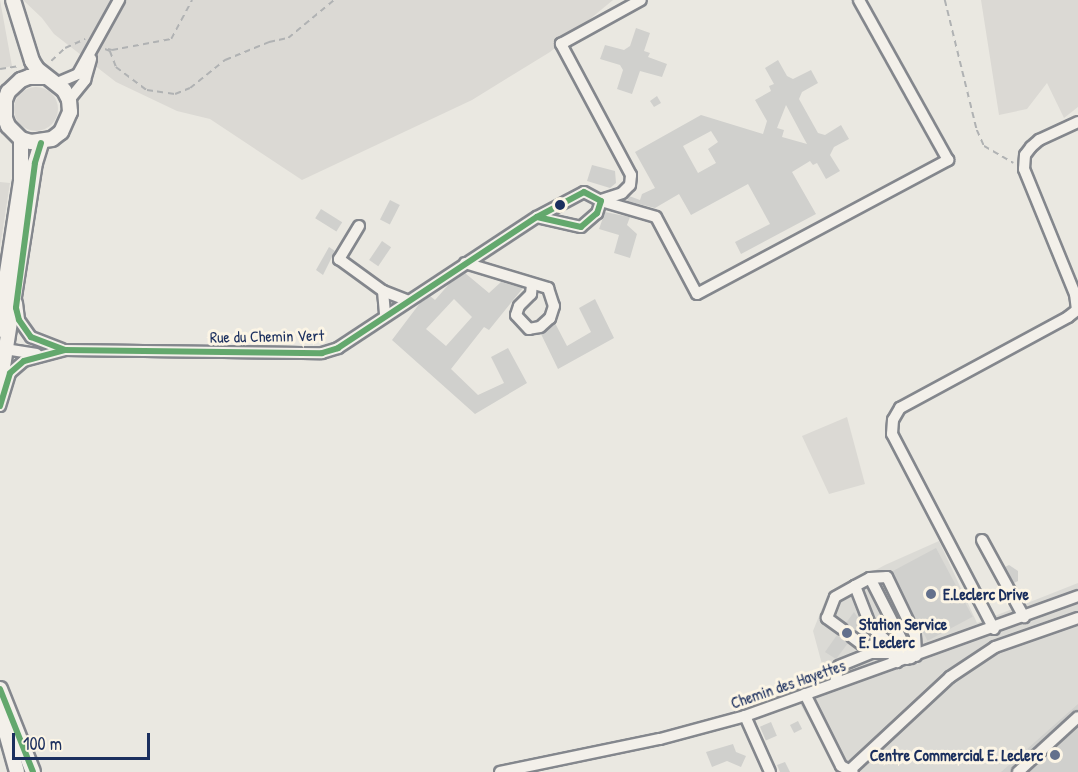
<!DOCTYPE html>
<html>
<head>
<meta charset="utf-8">
<style>
  body { margin:0 }
  #map { position:relative; width:1078px; height:772px; overflow:hidden; background:#eae8e1; font-family:"Patrick Hand",sans-serif }
  div>[style] { position:absolute }
  .built>* { inset:0; background:#dbdad5 }
  .green>* { inset:0; background:#dbd9d4 }
  .round { border-radius:50% }
  .building>* { inset:0; background:#d0d0cd; transform-origin:0 0 }
  .path>* { height:1.5px; margin-top:-0.75px; transform-origin:0; background:repeating-linear-gradient(90deg,#b0b2b3 0 6px,transparent 0 10.5px) }
  .roads { filter:drop-shadow(2px 0 #84878d) drop-shadow(-2px 0 #84878d) drop-shadow(0 2px #84878d) drop-shadow(0 -2px #84878d) }
  .minor>* { height:10px; margin:-5px; padding:0 5px; transform-origin:5px; border-radius:5px; background:#f3f0ea }
  .major>* { height:14px; margin:-7px; padding:0 7px; transform-origin:7px; border-radius:7px; background:#f3f0ea }
  .bus-1>* { height:6px; margin:-3px; padding:0 3px; transform-origin:3px; border-radius:3px; background:#63a86d }
  .dots>* { width:16px; height:16px; translate:-50% -50%; box-sizing:border-box; border:3px solid #fcf5e5; border-radius:50% }
  span { translate:-50% -50%; white-space:nowrap; text-align:center; line-height:1.15; -webkit-text-stroke:6px #fcf5e5; paint-order:stroke }
  .street-label { font-size:16px; color:#1b2f5e }
  .poi-label { font-size:16px; color:#1b2f5e; font-weight:700 }
  .left { translate:0 -50%; text-align:left }
  .right { translate:-100% -50%; text-align:right }
  .scale { position:absolute; left:12px; top:733px; width:138px; height:27px; box-sizing:border-box; border:3px solid #1b2f5e; border-top:0; padding-left:8px; font-size:18px; line-height:21px; white-space:nowrap; color:#1b2f5e; -webkit-text-stroke:4px #fcf5e5; paint-order:stroke }
</style>
</head>
<body>
<div id="map">
  <div class="built">
    <div style="clip-path:polygon(939px 541px,977px 623px,1078px 583px,1078px 772px,839px 772px,792px 690px,826px 679px,813px 631px,827px 596px,885px 565px)"></div>
  </div>
  <div class="green">
    <div style="clip-path:polygon(0 0,12px 66px,0 69px)"></div>
    <div style="clip-path:polygon(23px 0,613px 0,550px 52px,472px 100px,302px 180px,210px 119px,177px 111px,116px 82px,54px 34px,42px 18px)"></div>
    <div style="clip-path:polygon(981px 0,1078px 0,1078px 107px,1064px 118px,1047px 83px,1027px 109px,999px 115px)"></div>
    <div class="round" style="left:14px;top:87px;width:44px;height:44px"></div>
    <div style="clip-path:polygon(0 182px,10px 183px,0 247px)"></div>
    <div style="clip-path:polygon(847px 417px,865px 484px,829px 494px,802px 436px)"></div>
  </div>
  <div class="building">
    <div style="clip-path:polygon(636px 28px,650px 33px,644px 51px,650px 53px,648px 57px,667px 64px,662px 77px,640px 71px,632px 94px,617px 89px,623px 70px,620px 65px,600px 59px,605px 45px,624px 50px,630px 46px)"></div>
    <div style="clip-path:polygon(evenodd,778px 60px,787px 76px,793px 79px,811px 70px,818px 83px,802px 92px,799px 99px,818px 133px,825px 135px,841px 125px,849px 139px,834px 147px,830px 155px,840px 171px,826px 179px,817px 163px,813px 165px,810px 161px,792px 172px,816px 214px,741px 254px,735px 242px,770px 224px,748px 184px,691px 215px,679px 194px,655px 208px,627px 201px,629px 196px,640px 200px,642px 194px,655px 188px,635px 152px,701px 115px,763px 134px,767px 121px,755px 100px,771px 91px,769px 86px,774px 84px,765px 68px,778px 60px,786px 105px,802px 135px,807px 144px,782px 137px,784px 130px,777px 128px,786px 105px,778px 60px,711px 131px,718px 142px,708px 149px,716px 163px,698px 173px,683px 146px,711px 131px)"></div>
    <div style="clip-path:polygon(657px 96px,661px 103px,654px 107px,650px 101px)"></div>
    <div style="clip-path:polygon(592px 165px,615px 171px,616px 183px,610px 188px,587px 181px)"></div>
    <div style="left:390px;top:200px;width:11px;height:22px;rotate:27deg"></div>
    <div style="left:321px;top:209px;width:25px;height:11px;rotate:32deg"></div>
    <div style="clip-path:polygon(605px 212px,630px 217px,627px 225px,637px 234px,630px 258px,614px 253px,619px 235px,599px 229px)"></div>
    <div style="left:382px;top:241px;width:11px;height:23px;rotate:34deg"></div>
    <div style="clip-path:polygon(329px 247px,335px 251px,323px 275px,316px 270px)"></div>
    <div style="clip-path:polygon(evenodd,465px 273px,489px 293px,501px 282px,523px 288px,489px 330px,484px 327px,451px 369px,478px 395px,504px 383px,491px 357px,508px 348px,527px 383px,475px 414px,392px 340px,420px 303px,430px 296px,435px 300px,450px 283px,465px 273px,454px 299px,472px 317px,446px 346px,426px 329px,454px 299px)"></div>
    <div style="clip-path:polygon(595px 299px,614px 338px,558px 369px,541px 334px,555px 323px,567px 346px,591px 332px,579px 308px)"></div>
    <div style="left:936px;top:548px;width:78px;height:51px;rotate:62deg"></div>
    <div style="clip-path:polygon(1009px 565px,1018px 571px,1018px 581px,1014px 583px,1005px 567px)"></div>
    <div style="clip-path:polygon(854px 612px,862px 624px,856px 631px,849px 630px,846px 623px)"></div>
    <div style="clip-path:polygon(837px 635px,845px 636px,848px 643px,836px 659px,825px 652px)"></div>
    <div style="clip-path:polygon(1078px 704px,1078px 710px,1013px 766px,1011px 772px,1001px 772px)"></div>
    <div style="left:798px;top:721px;width:9px;height:9px;rotate:63deg"></div>
    <div style="left:771px;top:722px;width:15px;height:12px;rotate:67deg"></div>
    <div style="clip-path:polygon(1078px 727px,1078px 772px,1029px 772px)"></div>
    <div style="clip-path:polygon(733px 744px,736px 752px,746px 756px,741px 767px,727px 761px,712px 767px,706px 752px)"></div>
    <div style="clip-path:polygon(785px 762px,790px 772px,780px 772px,777px 765px)"></div>
  </div>
  <div class="path">
    <div style="left:945px;top:0;width:134px;rotate:76.2deg"></div>
    <div style="left:977px;top:130px;width:17px;rotate:66deg"></div>
    <div style="left:984px;top:146px;width:34px;rotate:30deg"></div>
    <div style="left:105px;top:49px;width:5px;rotate:22deg"></div>
    <div style="left:110px;top:51px;width:17px;rotate:69deg"></div>
    <div style="left:116px;top:67px;width:39px;rotate:37deg"></div>
    <div style="left:147px;top:90px;width:28px;rotate:8deg"></div>
    <div style="left:175px;top:94px;width:16px;rotate:-22deg"></div>
    <div style="left:190px;top:88px;width:45px;rotate:-38.7deg"></div>
    <div style="left:225px;top:60px;width:48px;rotate:-22.2deg"></div>
    <div style="left:269px;top:42px;width:19px;rotate:-12deg"></div>
    <div style="left:288px;top:38px;width:60px;rotate:-39.6deg"></div>
    <div style="left:108px;top:49px;width:4px;rotate:14deg"></div>
    <div style="left:112px;top:50px;width:60px;rotate:-10.6deg"></div>
    <div style="left:171px;top:39px;width:44px;rotate:-61.7deg"></div>
    <div style="left:51px;top:61px;width:19px;rotate:-43deg"></div>
    <div style="left:65px;top:48px;width:22px;rotate:-24deg"></div>
    <div style="left:0;top:69px;width:18px;rotate:-9deg"></div>
  </div>
  <div class="roads">
    <div class="minor">
      <div style="left:57px;top:83px;width:23px;rotate:-23deg"></div>
      <div style="left:78px;top:74px;width:85px;rotate:-61deg"></div>
      <div style="left:69px;top:100px;width:26px;rotate:-51deg"></div>
      <div style="left:85px;top:80px;width:22px;rotate:-74deg"></div>
      <div style="left:601px;top:200px;width:22px;rotate:-18deg"></div>
      <div style="left:622px;top:193px;width:11px;rotate:-45deg"></div>
      <div style="left:630px;top:185px;width:10px;rotate:-84deg"></div>
      <div style="left:631px;top:175px;width:149px;rotate:-118.1deg"></div>
      <div style="left:561px;top:44px;width:91px;rotate:-28.8deg"></div>
      <div style="left:601px;top:201px;width:57px;rotate:16.2deg"></div>
      <div style="left:656px;top:217px;width:87px;rotate:62deg"></div>
      <div style="left:697px;top:294px;width:285px;rotate:-28.1deg"></div>
      <div style="left:948px;top:160px;width:183px;rotate:-119.1deg"></div>
      <div style="left:359px;top:226px;width:39px;rotate:121deg"></div>
      <div style="left:339px;top:259px;width:54px;rotate:36deg"></div>
      <div style="left:383px;top:291px;width:26px;rotate:21deg"></div>
      <div style="left:465px;top:263px;width:87px;rotate:16.8deg"></div>
      <div style="left:548px;top:288px;width:19px;rotate:72deg"></div>
      <div style="left:554px;top:306px;width:13px;rotate:108deg"></div>
      <div style="left:550px;top:318px;width:13px;rotate:138deg"></div>
      <div style="left:540px;top:327px;width:11px;rotate:170deg"></div>
      <div style="left:529px;top:329px;width:19px;rotate:-133deg"></div>
      <div style="left:516px;top:315px;width:9px;rotate:-72deg"></div>
      <div style="left:519px;top:306px;width:17px;rotate:-45deg"></div>
      <div style="left:531px;top:294px;width:10px;rotate:-84deg"></div>
      <div style="left:383px;top:291px;width:24px;rotate:85deg"></div>
      <div style="left:17px;top:303px;width:17px;rotate:83deg"></div>
      <div style="left:19px;top:320px;width:21px;rotate:55deg"></div>
      <div style="left:31px;top:337px;width:33px;rotate:21deg"></div>
      <div style="left:5px;top:349px;width:32px;rotate:9deg"></div>
      <div style="left:0;top:406px;width:34px;rotate:-73deg"></div>
      <div style="left:10px;top:373px;width:18px;rotate:-41deg"></div>
      <div style="left:24px;top:361px;width:42px;rotate:-15deg"></div>
      <div style="left:65px;top:350px;width:257px;rotate:0.7deg"></div>
      <div style="left:322px;top:353px;width:17px;rotate:-17deg"></div>
      <div style="left:338px;top:348px;width:238px;rotate:-33.4deg"></div>
      <div style="left:537px;top:217px;width:53px;rotate:-28deg"></div>
      <div style="left:584px;top:192px;width:19px;rotate:28deg"></div>
      <div style="left:601px;top:201px;width:13px;rotate:108deg"></div>
      <div style="left:597px;top:213px;width:21px;rotate:139deg"></div>
      <div style="left:581px;top:227px;width:45px;rotate:-167.2deg"></div>
      <div style="left:982px;top:540px;width:88px;rotate:61.4deg"></div>
      <div style="left:870px;top:578px;width:17px;rotate:-3deg"></div>
      <div style="left:887px;top:577px;width:64px;rotate:64.2deg"></div>
      <div style="left:915px;top:635px;width:21px;rotate:87deg"></div>
      <div style="left:842px;top:629px;width:19px;rotate:-144deg"></div>
      <div style="left:827px;top:618px;width:22px;rotate:-69deg"></div>
      <div style="left:835px;top:597px;width:23px;rotate:-29deg"></div>
      <div style="left:994px;top:629px;width:220px;rotate:-117.6deg"></div>
      <div style="left:892px;top:434px;width:14px;rotate:-86deg"></div>
      <div style="left:893px;top:420px;width:14px;rotate:-60deg"></div>
      <div style="left:900px;top:408px;width:191px;rotate:-28.4deg"></div>
      <div style="left:1068px;top:317px;width:11px;rotate:-38deg"></div>
      <div style="left:1077px;top:310px;width:16px;rotate:-97deg"></div>
      <div style="left:1075px;top:294px;width:135px;rotate:-112.2deg"></div>
      <div style="left:1024px;top:169px;width:14px;rotate:-86deg"></div>
      <div style="left:1025px;top:155px;width:10px;rotate:-53deg"></div>
      <div style="left:1031px;top:147px;width:11px;rotate:-41deg"></div>
      <div style="left:1039px;top:140px;width:43px;rotate:-24.8deg"></div>
      <div style="left:852px;top:637px;width:15px;rotate:37deg"></div>
      <div style="left:864px;top:646px;width:27px;rotate:-2deg"></div>
      <div style="left:907px;top:659px;width:48px;rotate:-138.4deg"></div>
      <div style="left:871px;top:627px;width:44px;rotate:-111.3deg"></div>
      <div style="left:855px;top:586px;width:17px;rotate:-28deg"></div>
      <div style="left:870px;top:578px;width:90px;rotate:62.9deg"></div>
      <div style="left:835px;top:683px;width:17px;rotate:-77deg"></div>
      <div style="left:839px;top:666px;width:35px;rotate:-22deg"></div>
      <div style="left:872px;top:653px;width:19px"></div>
      <div style="left:891px;top:653px;width:11px;rotate:56deg"></div>
      <div style="left:805px;top:694px;width:80px;rotate:63.4deg"></div>
      <div style="left:841px;top:766px;width:13px;rotate:27deg"></div>
      <div style="left:745px;top:716px;width:61px;rotate:65.9deg"></div>
      <div style="left:851px;top:769px;width:135px;rotate:-42.9deg"></div>
      <div style="left:950px;top:677px;width:54px;rotate:-33.7deg"></div>
      <div style="left:995px;top:647px;width:88px;rotate:-19.3deg"></div>
      <div style="left:500px;top:772px;width:163px;rotate:-11.7deg"></div>
      <div style="left:660px;top:739px;width:88px;rotate:-15.1deg"></div>
      <div style="left:745px;top:716px;width:354px;rotate:-19.8deg"></div>
      <div style="left:1018px;top:772px;width:81px;rotate:-42.5deg"></div>
    </div>
    <div class="major">
      <div style="left:13px;top:0;width:64px;rotate:72.7deg"></div>
      <div style="left:32px;top:61px;width:9px;rotate:58deg"></div>
      <div style="left:37px;top:69px;width:34px;rotate:38deg"></div>
      <div style="left:64px;top:90px;width:11px;rotate:63deg"></div>
      <div style="left:69px;top:100px;width:12px;rotate:85deg"></div>
      <div style="left:70px;top:112px;width:22px;rotate:114deg"></div>
      <div style="left:61px;top:132px;width:11px;rotate:142deg"></div>
      <div style="left:52px;top:139px;width:21px;rotate:172deg"></div>
      <div style="left:31px;top:142px;width:10px;rotate:-163deg"></div>
      <div style="left:21px;top:139px;width:18px;rotate:-135deg"></div>
      <div style="left:8px;top:126px;width:9px;rotate:-111deg"></div>
      <div style="left:5px;top:118px;width:18px;rotate:-90deg"></div>
      <div style="left:5px;top:100px;width:9px;rotate:-69deg"></div>
      <div style="left:8px;top:92px;width:18px;rotate:-43deg"></div>
      <div style="left:21px;top:80px;width:9px;rotate:-21deg"></div>
      <div style="left:29px;top:77px;width:17px"></div>
      <div style="left:2px;top:330px;width:25px;rotate:-90deg"></div>
      <div style="left:2px;top:305px;width:125px;rotate:-81.3deg"></div>
      <div style="left:21px;top:181px;width:42px;rotate:-90deg"></div>
      <div style="left:0;top:386px;width:226px;rotate:-81.1deg"></div>
      <div style="left:35px;top:163px;width:21px;rotate:-73deg"></div>
      <div style="left:0;top:689px;width:89px;rotate:68.3deg"></div>
      <div style="left:0;top:711px;width:63px;rotate:74.4deg"></div>
    </div>
  </div>
  <div class="bus-1">
    <div style="left:41px;top:143px;width:21px;rotate:107deg"></div>
    <div style="left:35px;top:163px;width:146px;rotate:97.5deg"></div>
    <div style="left:16px;top:308px;width:12px;rotate:76deg"></div>
    <div style="left:19px;top:320px;width:21px;rotate:55deg"></div>
    <div style="left:31px;top:337px;width:36px;rotate:21deg"></div>
    <div style="left:584px;top:192px;width:19px;rotate:28deg"></div>
    <div style="left:601px;top:201px;width:13px;rotate:108deg"></div>
    <div style="left:597px;top:213px;width:21px;rotate:139deg"></div>
    <div style="left:581px;top:227px;width:45px;rotate:-167.2deg"></div>
    <div style="left:537px;top:217px;width:53px;rotate:-28deg"></div>
    <div style="left:0;top:406px;width:34px;rotate:-73deg"></div>
    <div style="left:10px;top:373px;width:18px;rotate:-41deg"></div>
    <div style="left:24px;top:361px;width:42px;rotate:-15deg"></div>
    <div style="left:65px;top:350px;width:257px;rotate:0.7deg"></div>
    <div style="left:322px;top:353px;width:17px;rotate:-17deg"></div>
    <div style="left:338px;top:348px;width:238px;rotate:-33.4deg"></div>
    <div style="left:0;top:689px;width:89px;rotate:68.3deg"></div>
  </div>
  <div class="dots">
    <div style="left:560px;top:205px;background:#1b2f5e"></div>
    <div style="left:931px;top:594px;background:#63708c"></div>
    <div style="left:847px;top:633px;background:#63708c"></div>
    <div style="left:1055px;top:755px;background:#63708c"></div>
  </div>
  <div class="street-label">
    <span style="left:267px;top:336px;rotate:-1deg">Rue du Chemin Vert</span>
    <span style="left:788px;top:684px;rotate:-19deg">Chemin des Hayettes</span>
  </div>
  <div class="poi-label">
    <span class="left" style="left:943px;top:594px">E.Leclerc Drive</span>
    <span class="left" style="left:859px;top:633px">Station Service<br>E. Leclerc</span>
    <span class="right" style="left:1043px;top:755px">Centre Commercial E. Leclerc</span>
  </div>
  <div class="scale">100 m</div>
</div>
</body>
</html>
